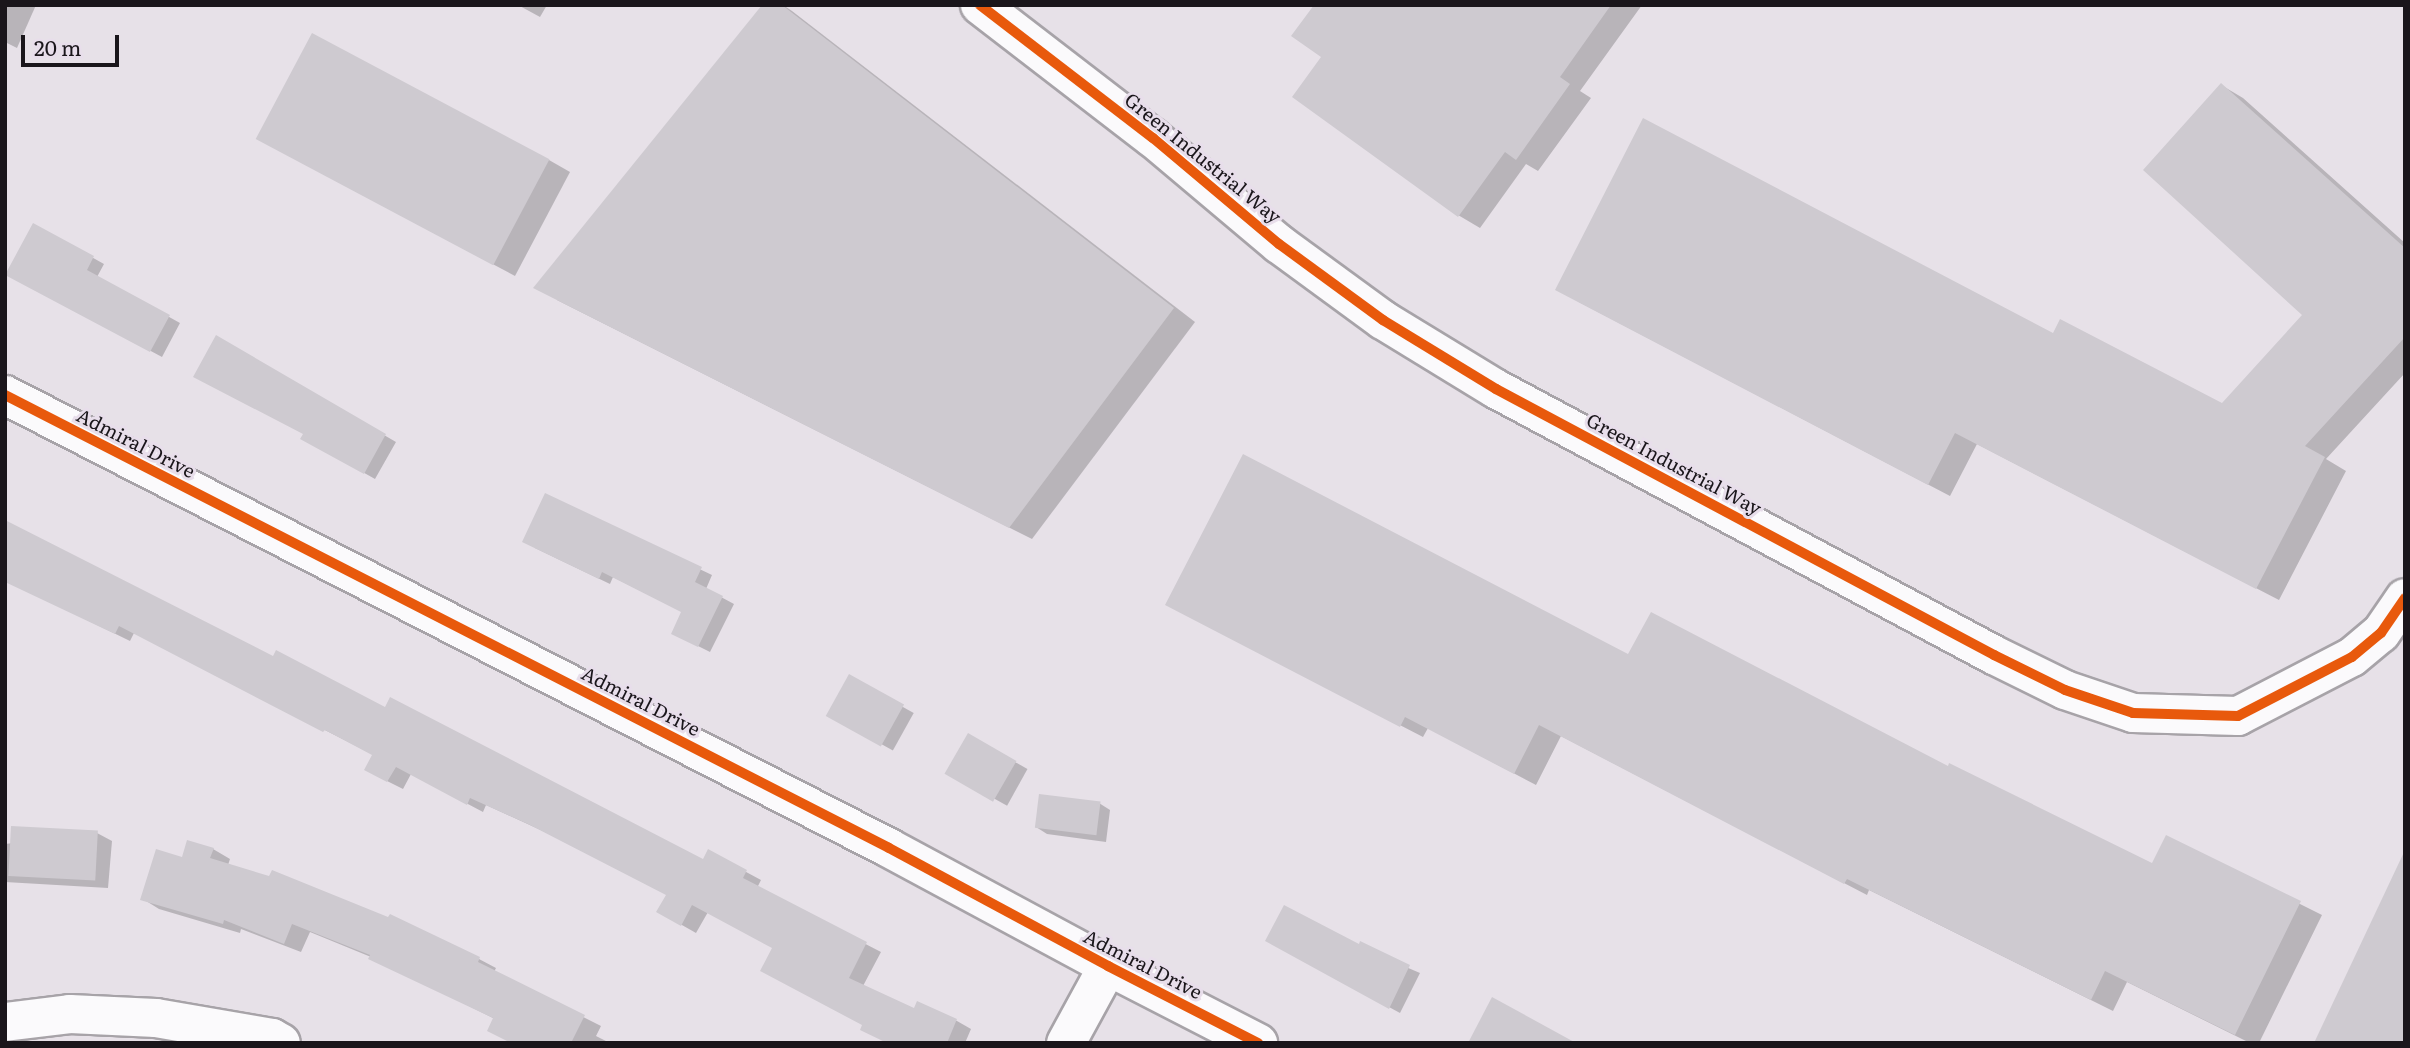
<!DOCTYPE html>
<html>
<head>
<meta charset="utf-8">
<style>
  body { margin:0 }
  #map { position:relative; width:2410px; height:1048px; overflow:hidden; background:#e7e1e8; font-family:Literata,serif }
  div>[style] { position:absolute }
  .shadow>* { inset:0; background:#0003; transform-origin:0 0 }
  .building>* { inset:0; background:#cecad0; transform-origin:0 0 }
  .roads { filter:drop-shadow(2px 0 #a7a3a8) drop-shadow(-2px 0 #a7a3a8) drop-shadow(0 2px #a7a3a8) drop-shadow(0 -2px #a7a3a8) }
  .street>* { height:38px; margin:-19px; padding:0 19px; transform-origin:19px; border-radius:19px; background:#fbfafc }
  .cycleway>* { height:10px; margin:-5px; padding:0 5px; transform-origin:5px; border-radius:5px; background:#e8590c }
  span { translate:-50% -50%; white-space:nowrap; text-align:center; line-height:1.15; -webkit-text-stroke:6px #e8deeb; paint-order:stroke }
  .street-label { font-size:19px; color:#1a161b }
  .frame { position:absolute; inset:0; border:7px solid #1a161b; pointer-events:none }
  .scale { position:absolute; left:21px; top:35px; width:98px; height:32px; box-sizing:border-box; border:4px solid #1a161b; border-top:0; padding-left:9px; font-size:21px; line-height:24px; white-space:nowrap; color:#1a161b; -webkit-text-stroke:5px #e8deeb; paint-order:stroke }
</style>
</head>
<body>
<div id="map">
  <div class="shadow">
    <div style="clip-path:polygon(5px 5px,36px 5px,17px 48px,5px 42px)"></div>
    <div style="clip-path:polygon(518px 5px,547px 5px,540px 17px)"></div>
    <div style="clip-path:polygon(765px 5px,783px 5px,792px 11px,1195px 322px,1032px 539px,557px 300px)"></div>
    <div style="clip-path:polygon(1316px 5px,1642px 5px,1580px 91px,1591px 98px,1538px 171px,1526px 164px,1480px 228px,1458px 215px,1323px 57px)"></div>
    <div style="clip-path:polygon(2221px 85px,2243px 98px,2405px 243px,2405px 373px,2326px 459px,2346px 471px,2279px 600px,1977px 444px,1950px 496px,1579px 302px,2054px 335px,2222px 405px,2304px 315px)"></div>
    <div style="clip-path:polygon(280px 151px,549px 160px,570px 172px,515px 276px)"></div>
    <div style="clip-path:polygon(34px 225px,104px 264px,97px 277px,180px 323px,162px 357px,18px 280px)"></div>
    <div style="clip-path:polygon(217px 338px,396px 442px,375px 479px,302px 438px,305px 434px)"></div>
    <div style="clip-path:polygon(546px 496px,712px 575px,706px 589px,734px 604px,710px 652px,684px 639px,683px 612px,613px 577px,610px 584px,535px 548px)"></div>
    <div style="clip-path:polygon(5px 580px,274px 658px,703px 862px,709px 852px,761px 880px,757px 888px,881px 952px,863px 986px,914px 1010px,918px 1003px,957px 1021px,971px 1029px,965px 1043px,887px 1043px,775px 948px,708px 912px,696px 933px,659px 912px,668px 895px,545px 832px,486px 805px,483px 812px,411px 774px,403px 789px,381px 778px,374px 755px,134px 633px,130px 641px)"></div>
    <div style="clip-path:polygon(1189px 616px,1629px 657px,1949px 768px,2153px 865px,2167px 837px,2322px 915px,2259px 1043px,2250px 1043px,2127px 982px,2113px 1011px,1869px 890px,1867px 895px,1561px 736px,1536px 785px,1428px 728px,1423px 737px)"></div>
    <div style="left:849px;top:677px;width:74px;height:43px;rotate:29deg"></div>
    <div style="left:968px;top:736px;width:68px;height:42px;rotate:29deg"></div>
    <div style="clip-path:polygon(1099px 803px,1110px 810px,1106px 842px,1047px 834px,1036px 827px)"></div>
    <div style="clip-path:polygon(97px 833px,112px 841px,108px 888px,5px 882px,5px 844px)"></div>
    <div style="clip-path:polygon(213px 849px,230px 859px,228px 865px,479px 959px,496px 968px,494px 972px,601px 1026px,596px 1036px,610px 1043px,511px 1043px,495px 1019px,371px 957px,310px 932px,301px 952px,241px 929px,240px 933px,159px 909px,143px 899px,183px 859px)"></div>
    <div style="clip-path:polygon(1267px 941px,1359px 947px,1420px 973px,1400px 1013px)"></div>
  </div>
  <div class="building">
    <div style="clip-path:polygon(762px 5px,782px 5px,1174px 308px,1009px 528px,533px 288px)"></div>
    <div style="clip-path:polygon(1314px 5px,1611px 5px,1560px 77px,1570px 84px,1516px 160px,1505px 152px,1458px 217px,1292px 97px,1321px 57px,1291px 36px)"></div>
    <div style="left:312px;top:33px;width:269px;height:120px;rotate:28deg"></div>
    <div style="clip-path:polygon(2221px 83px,2405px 248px,2405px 337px,2305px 446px,2325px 457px,2256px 589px,1955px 433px,1928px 485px,1555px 290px,1643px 118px,2053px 333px,2060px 319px,2222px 403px,2302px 315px,2143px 170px)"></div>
    <div style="clip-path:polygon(33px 223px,94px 256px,87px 270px,170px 315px,150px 352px,5px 275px)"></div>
    <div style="clip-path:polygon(216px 335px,386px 434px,364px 474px,300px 439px,303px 434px,193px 377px)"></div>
    <div style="clip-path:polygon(1243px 454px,1628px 654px,1651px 612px,1948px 766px,1949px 763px,2152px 863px,2166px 835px,2301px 901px,2235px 1035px,2105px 971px,2091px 1000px,1847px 879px,1844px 884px,1539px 725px,1514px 774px,1405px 717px,1400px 727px,1165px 605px)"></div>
    <div style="clip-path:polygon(545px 493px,702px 567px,695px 582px,723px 596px,698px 647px,671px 634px,681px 612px,602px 572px,599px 579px,522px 542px)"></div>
    <div style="clip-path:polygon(5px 520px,273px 656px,276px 650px,385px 707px,390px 697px,703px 859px,708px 849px,747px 870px,743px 878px,867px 942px,849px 978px,914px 1008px,917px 1001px,957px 1019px,947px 1043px,887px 1043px,860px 1030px,862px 1025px,760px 971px,772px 948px,692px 905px,681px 926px,656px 912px,666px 895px,528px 824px,470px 798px,467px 805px,396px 767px,387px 782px,364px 770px,372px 755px,325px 730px,323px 732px,119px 626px,115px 634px,5px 582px)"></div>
    <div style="left:849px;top:674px;width:63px;height:48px;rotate:29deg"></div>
    <div style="left:968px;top:733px;width:56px;height:47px;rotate:30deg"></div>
    <div style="left:1039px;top:794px;width:62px;height:34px;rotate:7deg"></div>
    <div style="left:11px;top:826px;width:87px;height:50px;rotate:3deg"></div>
    <div style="clip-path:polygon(187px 840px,214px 848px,210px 858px,269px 876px,272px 870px,388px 917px,390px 914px,480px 957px,478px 962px,585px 1015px,571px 1043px,511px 1043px,487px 1031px,493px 1018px,368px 959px,370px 955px,292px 924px,284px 944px,224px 920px,223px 924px,140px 900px,156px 849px,182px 857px)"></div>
    <div style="clip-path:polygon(2405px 850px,2405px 1043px,2314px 1043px)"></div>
    <div style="clip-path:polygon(1284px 905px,1359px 944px,1360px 941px,1410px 965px,1389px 1009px,1265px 941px)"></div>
    <div style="clip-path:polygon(1492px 997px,1576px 1043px,1468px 1043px)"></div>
  </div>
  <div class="roads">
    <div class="street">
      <div style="left:980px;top:5px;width:218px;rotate:37.6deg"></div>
      <div style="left:1153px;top:138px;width:165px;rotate:40.1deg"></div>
      <div style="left:1279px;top:244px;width:129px;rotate:36.2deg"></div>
      <div style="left:1383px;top:320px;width:132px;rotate:31.4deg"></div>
      <div style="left:1496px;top:389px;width:565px;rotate:28.11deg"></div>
      <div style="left:1994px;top:655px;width:79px;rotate:26.2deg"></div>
      <div style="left:2065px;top:690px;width:72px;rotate:18.7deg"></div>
      <div style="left:2133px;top:713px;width:105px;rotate:1.6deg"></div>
      <div style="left:2238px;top:716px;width:128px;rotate:-27.4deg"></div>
      <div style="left:2352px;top:657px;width:38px;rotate:-40deg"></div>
      <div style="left:2381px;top:633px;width:42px;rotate:-55.6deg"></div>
      <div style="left:5px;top:395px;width:993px;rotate:27.13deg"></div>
      <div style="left:889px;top:848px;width:249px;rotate:28.3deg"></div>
      <div style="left:1108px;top:966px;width:169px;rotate:27.2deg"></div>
      <div style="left:5px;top:1022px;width:65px;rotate:-7deg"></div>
      <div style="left:70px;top:1014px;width:86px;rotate:2.7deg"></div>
      <div style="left:156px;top:1018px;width:118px;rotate:9.8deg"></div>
      <div style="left:272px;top:1038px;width:10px;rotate:29deg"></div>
      <div style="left:1066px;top:1043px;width:88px;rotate:-61.4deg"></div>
    </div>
  </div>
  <div class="cycleway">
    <div style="left:980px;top:5px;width:218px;rotate:37.6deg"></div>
    <div style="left:1153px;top:138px;width:165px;rotate:40.1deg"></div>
    <div style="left:1279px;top:244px;width:129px;rotate:36.2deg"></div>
    <div style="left:1383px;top:320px;width:132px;rotate:31.4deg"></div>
    <div style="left:1496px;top:389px;width:565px;rotate:28.11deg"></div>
    <div style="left:1994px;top:655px;width:79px;rotate:26.2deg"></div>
    <div style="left:2065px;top:690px;width:72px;rotate:18.7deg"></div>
    <div style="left:2133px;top:713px;width:105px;rotate:1.6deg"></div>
    <div style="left:2238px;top:716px;width:128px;rotate:-27.4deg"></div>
    <div style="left:2352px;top:657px;width:38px;rotate:-40deg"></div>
    <div style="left:2381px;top:633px;width:42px;rotate:-55.6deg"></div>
    <div style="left:5px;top:395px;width:993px;rotate:27.13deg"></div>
    <div style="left:889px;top:848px;width:249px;rotate:28.3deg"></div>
    <div style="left:1108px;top:966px;width:169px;rotate:27.2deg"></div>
  </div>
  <div class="street-label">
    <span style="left:1203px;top:158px;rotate:39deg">Green Industrial Way</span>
    <span style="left:136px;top:443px;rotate:27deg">Admiral Drive</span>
    <span style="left:1674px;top:464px;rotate:28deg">Green Industrial Way</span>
    <span style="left:641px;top:701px;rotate:27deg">Admiral Drive</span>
    <span style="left:1143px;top:964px;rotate:27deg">Admiral Drive</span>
  </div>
  <div class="frame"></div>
  <div class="scale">20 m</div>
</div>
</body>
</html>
